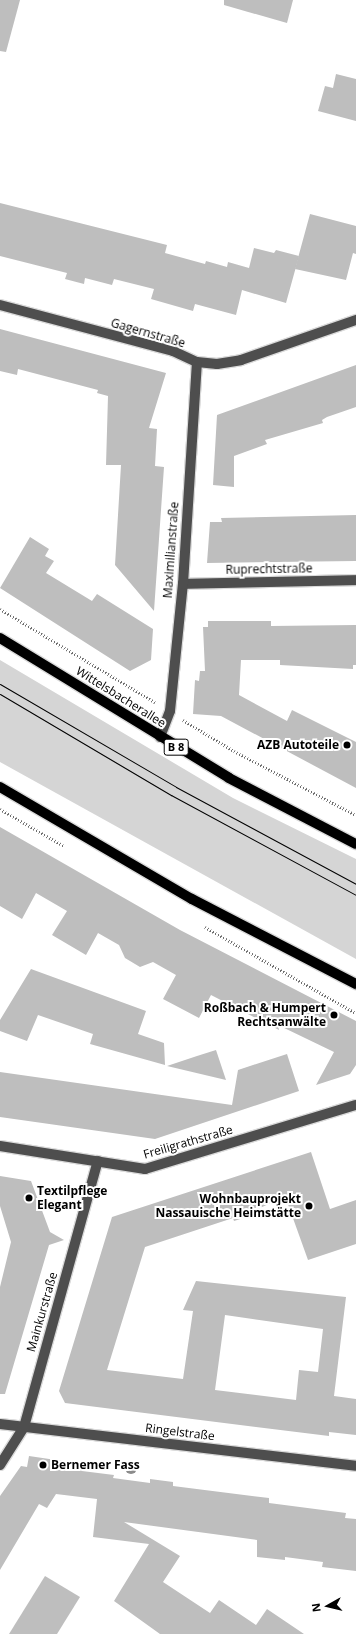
<!DOCTYPE html>
<html>
<head>
<meta charset="utf-8">
<style>
  body { margin:0 }
  #map { position:relative; width:356px; height:1634px; overflow:hidden; background:#fff; font-family:"Open Sans",sans-serif }
  div>[style] { position:absolute }
  .green>* { inset:0; background:#d5d5d5 }
  .building>* { inset:0; background:#bebebe }
  .path>* { height:2.5px; margin-top:-1.25px; transform-origin:0; background:repeating-linear-gradient(90deg,#707070 0 1px,transparent 0 3px) }
  .roads { filter:drop-shadow(1px 0 #dbdbdb) drop-shadow(-1px 0 #dbdbdb) drop-shadow(0 1px #dbdbdb) drop-shadow(0 -1px #dbdbdb) }
  .minor>* { height:10px; margin:-5px; padding:0 5px; transform-origin:5px; border-radius:5px; background:#4e4e4e }
  .major>* { height:10px; margin:-5px; padding:0 5px; transform-origin:5px; border-radius:5px; background:#000 }
  .tram>* { height:1px; margin:-0.5px; padding:0 0.5px; transform-origin:0.5px; border-radius:0.5px; background:#000 }
  .trees>* { width:12px; height:12px; margin:-6px; border-radius:50%; background:#8b8b8b }
  .dots>* { width:11px; height:11px; translate:-50% -50%; box-sizing:border-box; border:2px solid #fff; border-radius:50% }
  span { translate:-50% -50%; white-space:nowrap; text-align:center; line-height:1.15; -webkit-text-stroke:4px #fff; paint-order:stroke }
  .shield-label span { padding:1px 3px; background:#fff; border:1px solid; border-radius:3px; -webkit-text-stroke-width:0 }
  .shield-label { font-size:11px; color:#000; font-weight:700 }
  .street-label { font-size:12px; color:#000 }
  .poi-label { font-size:12px; color:#000; font-weight:700 }
  .right { translate:-100% -50%; text-align:right }
  .left { translate:0 -50%; text-align:left }
  .north { position:absolute; left:308px; top:1586px; width:40px; height:40px; -webkit-text-stroke:3px #fff; paint-order:stroke; rotate:262deg; font-size:11px; font-weight:700; line-height:16px; text-align:center; color:#000 }
  .north::after { content:''; display:block; margin:auto; width:14px; height:18px; background:#000; clip-path:polygon(50% 0,100% 100%,50% 72%,0 100%) }
</style>
</head>
<body>
<div id="map">
  <div class="green">
    <div style="clip-path:polygon(0 660px,233px 798px,356px 859px,356px 959px,0 762px)"></div>
  </div>
  <div class="building">
    <div style="clip-path:polygon(0 0,20px 0,6px 52px,0 51px)"></div>
    <div style="clip-path:polygon(224px 0,293px 0,287px 23px,224px 5px)"></div>
    <div style="clip-path:polygon(336px 74px,356px 79px,356px 121px,318px 111px,325px 86px,333px 88px)"></div>
    <div style="clip-path:polygon(0 203px,167px 245px,165px 253px,205px 264px,206px 261px,227px 267px,228px 262px,249px 268px,254px 248px,274px 253px,276px 250px,299px 256px,286px 303px,242px 290px,236px 315px,195px 304px,193px 311px,151px 299px,154px 289px,114px 279px,112px 285px,85px 278px,84px 284px,65px 279px,67px 273px,0 256px)"></div>
    <div style="clip-path:polygon(310px 214px,356px 226px,356px 254px,353px 253px,346px 280px,295px 269px)"></div>
    <div style="clip-path:polygon(0 329px,166px 373px,149px 428px,157px 429px,155px 466px,164px 467px,154px 611px,115px 565px,121px 465px,106px 465px,108px 396px,97px 393px,98px 390px,18px 369px,17px 375px,0 371px)"></div>
    <div style="clip-path:polygon(356px 365px,356px 407px,327px 417px,322px 420px,323px 423px,265px 440px,267px 444px,234px 456px,234px 487px,213px 485px,217px 415px)"></div>
    <div style="clip-path:polygon(356px 515px,356px 561px,207px 563px,210px 522px,222px 522px,221px 518px)"></div>
    <div style="clip-path:polygon(30px 537px,49px 549px,45px 556px,54px 561px,46px 573px,92px 601px,97px 594px,153px 629px,151px 660px,130px 671px,0 588px)"></div>
    <div style="clip-path:polygon(208px 621px,271px 621px,271px 626px,356px 625px,356px 665px,353px 665px,353px 669px,280px 665px,280px 660px,241px 660px,239px 695px,287px 721px,292px 710px,356px 742px,356px 788px,221px 716px,193px 714px,195px 680px,199px 681px,200px 671px,205px 671px,203px 627px,208px 627px)"></div>
    <div style="clip-path:polygon(0 827px,180px 930px,356px 1021px,356px 1065px,350px 1074px,316px 1085px,334px 1052px,278px 1025px,279px 1030px,211px 995px,199px 1018px,163px 999px,176px 975px,153px 962px,140px 967px,125px 958px,119px 945px,98px 933px,86px 955px,52px 935px,67px 911px,36px 893px,22px 919px,0 906px)"></div>
    <div style="clip-path:polygon(31px 969px,146px 1011px,138px 1034px,164px 1043px,165px 1065px,90px 1044px,93px 1034px,38px 1015px,27px 1041px,0 1031px,0 1020px)"></div>
    <div style="clip-path:polygon(216px 1050px,226px 1080px,167px 1066px,197px 1056px)"></div>
    <div style="clip-path:polygon(287px 1054px,299px 1091px,155px 1139px,0 1117px,0 1072px,232px 1105px,238px 1070px)"></div>
    <div style="clip-path:polygon(evenodd,311px 1152px,330px 1209px,356px 1200px,356px 1244px,308px 1260px,285px 1196px,252px 1212px,253px 1215px,234px 1221px,233px 1218px,145px 1247px,107px 1370px,183px 1379px,193px 1311px,183px 1310px,196px 1281px,346px 1297px,334px 1396px,356px 1399px,356px 1435px,329px 1432px,329px 1436px,65px 1403px,59px 1391px,112px 1217px,311px 1152px,225px 1315px,323px 1329px,318px 1372px,299px 1370px,296px 1400px,215px 1390px,225px 1315px)"></div>
    <div style="clip-path:polygon(0 1176px,31px 1181px,50px 1232px,64px 1240px,49px 1245px,5px 1394px,0 1394px,0 1287px,11px 1242px,0 1206px)"></div>
    <div style="clip-path:polygon(29px 1456px,83px 1464px,82px 1471px,114px 1475px,113px 1478px,150px 1483px,150px 1479px,173px 1482px,173px 1486px,269px 1498px,269px 1503px,346px 1513px,345px 1518px,356px 1519px,356px 1571px,322px 1567px,323px 1562px,285px 1557px,285px 1560px,257px 1557px,257px 1540px,124px 1522px,180px 1556px,163px 1582px,210px 1613px,219px 1600px,256px 1625px,267px 1609px,304px 1634px,160px 1634px,114px 1601px,149px 1544px,93px 1537px,97px 1499px,56px 1494px,47px 1508px,39px 1504px,0 1570px,0 1496px,21px 1466px,27px 1467px)"></div>
    <div style="clip-path:polygon(45px 1576px,80px 1597px,57px 1634px,9px 1634px)"></div>
  </div>
  <div class="path">
    <div style="left:0;top:609px;width:181px;rotate:31deg"></div>
    <div style="left:183px;top:720px;width:60px;rotate:31.3deg"></div>
    <div style="left:234px;top:751px;width:138px;rotate:27.7deg"></div>
    <div style="left:0;top:809px;width:74px;rotate:30deg"></div>
    <div style="left:205px;top:927px;width:174px;rotate:29.7deg"></div>
  </div>
  <div class="roads">
    <div class="minor">
      <div style="left:0;top:305px;width:179px;rotate:14.9deg"></div>
      <div style="left:173px;top:351px;width:26px;rotate:25deg"></div>
      <div style="left:197px;top:362px;width:20px;rotate:6deg"></div>
      <div style="left:217px;top:364px;width:24px;rotate:-9deg"></div>
      <div style="left:241px;top:360px;width:122px;rotate:-19.2deg"></div>
      <div style="left:183px;top:584px;width:173px;rotate:-1.3deg"></div>
      <div style="left:160px;top:737px;width:28px;rotate:-69deg"></div>
      <div style="left:170px;top:711px;width:128px;rotate:-84.2deg"></div>
      <div style="left:183px;top:584px;width:222px;rotate:-86.4deg"></div>
      <div style="left:0;top:1146px;width:147px;rotate:9deg"></div>
      <div style="left:145px;top:1169px;width:220px;rotate:-16.9deg"></div>
      <div style="left:0;top:1424px;width:358px;rotate:6.7deg"></div>
      <div style="left:0;top:1465px;width:45px;rotate:-57.7deg"></div>
      <div style="left:24px;top:1427px;width:276px;rotate:-74.5deg"></div>
    </div>
    <div class="major">
      <div style="left:0;top:638px;width:268px;rotate:31.4deg"></div>
      <div style="left:229px;top:778px;width:143px;rotate:27.5deg"></div>
      <div style="left:0;top:787px;width:222px;rotate:30.3deg"></div>
      <div style="left:192px;top:899px;width:185px;rotate:27.4deg"></div>
    </div>
  </div>
  <div class="tram">
    <div style="left:0;top:684px;width:204px;rotate:30.3deg"></div>
    <div style="left:176px;top:787px;width:204px;rotate:28.3deg"></div>
    <div style="left:0;top:694px;width:199px;rotate:30.6deg"></div>
    <div style="left:171px;top:795px;width:210px;rotate:28.4deg"></div>
  </div>
  <div class="trees">
    <div style="left:131px;top:1468px"></div>
  </div>
  <div class="dots">
    <div style="left:347px;top:745px;background:#000"></div>
    <div style="left:334px;top:1015px;background:#000"></div>
    <div style="left:29px;top:1198px;background:#000"></div>
    <div style="left:309px;top:1206px;background:#000"></div>
    <div style="left:43px;top:1465px;background:#000"></div>
  </div>
  <div class="shield-label">
    <span style="left:176px;top:747px">B 8</span>
  </div>
  <div class="street-label">
    <span style="left:148px;top:333px;rotate:16deg">Gagernstraße</span>
    <span style="left:171px;top:550px;rotate:-86deg">Maximilianstraße</span>
    <span style="left:269px;top:569px;rotate:-1deg">Ruprechtstraße</span>
    <span style="left:121px;top:697px;rotate:32deg">Wittelsbacherallee</span>
    <span style="left:188px;top:1142px;rotate:-16deg">Freiligrathstraße</span>
    <span style="left:42px;top:1312px;rotate:-74deg">Mainkurstraße</span>
    <span style="left:180px;top:1432px;rotate:7deg">Ringelstraße</span>
  </div>
  <div class="poi-label">
    <span class="right" style="left:339px;top:745px">AZB Autoteile</span>
    <span class="right" style="left:326px;top:1015px">Roßbach &amp; Humpert<br>Rechtsanwälte</span>
    <span class="left" style="left:37px;top:1198px">Textilpflege<br>Elegant</span>
    <span class="right" style="left:301px;top:1206px">Wohnbauprojekt<br>Nassauische Heimstätte</span>
    <span class="left" style="left:51px;top:1465px">Bernemer Fass</span>
  </div>
  <div class="north">N</div>
</div>
</body>
</html>
